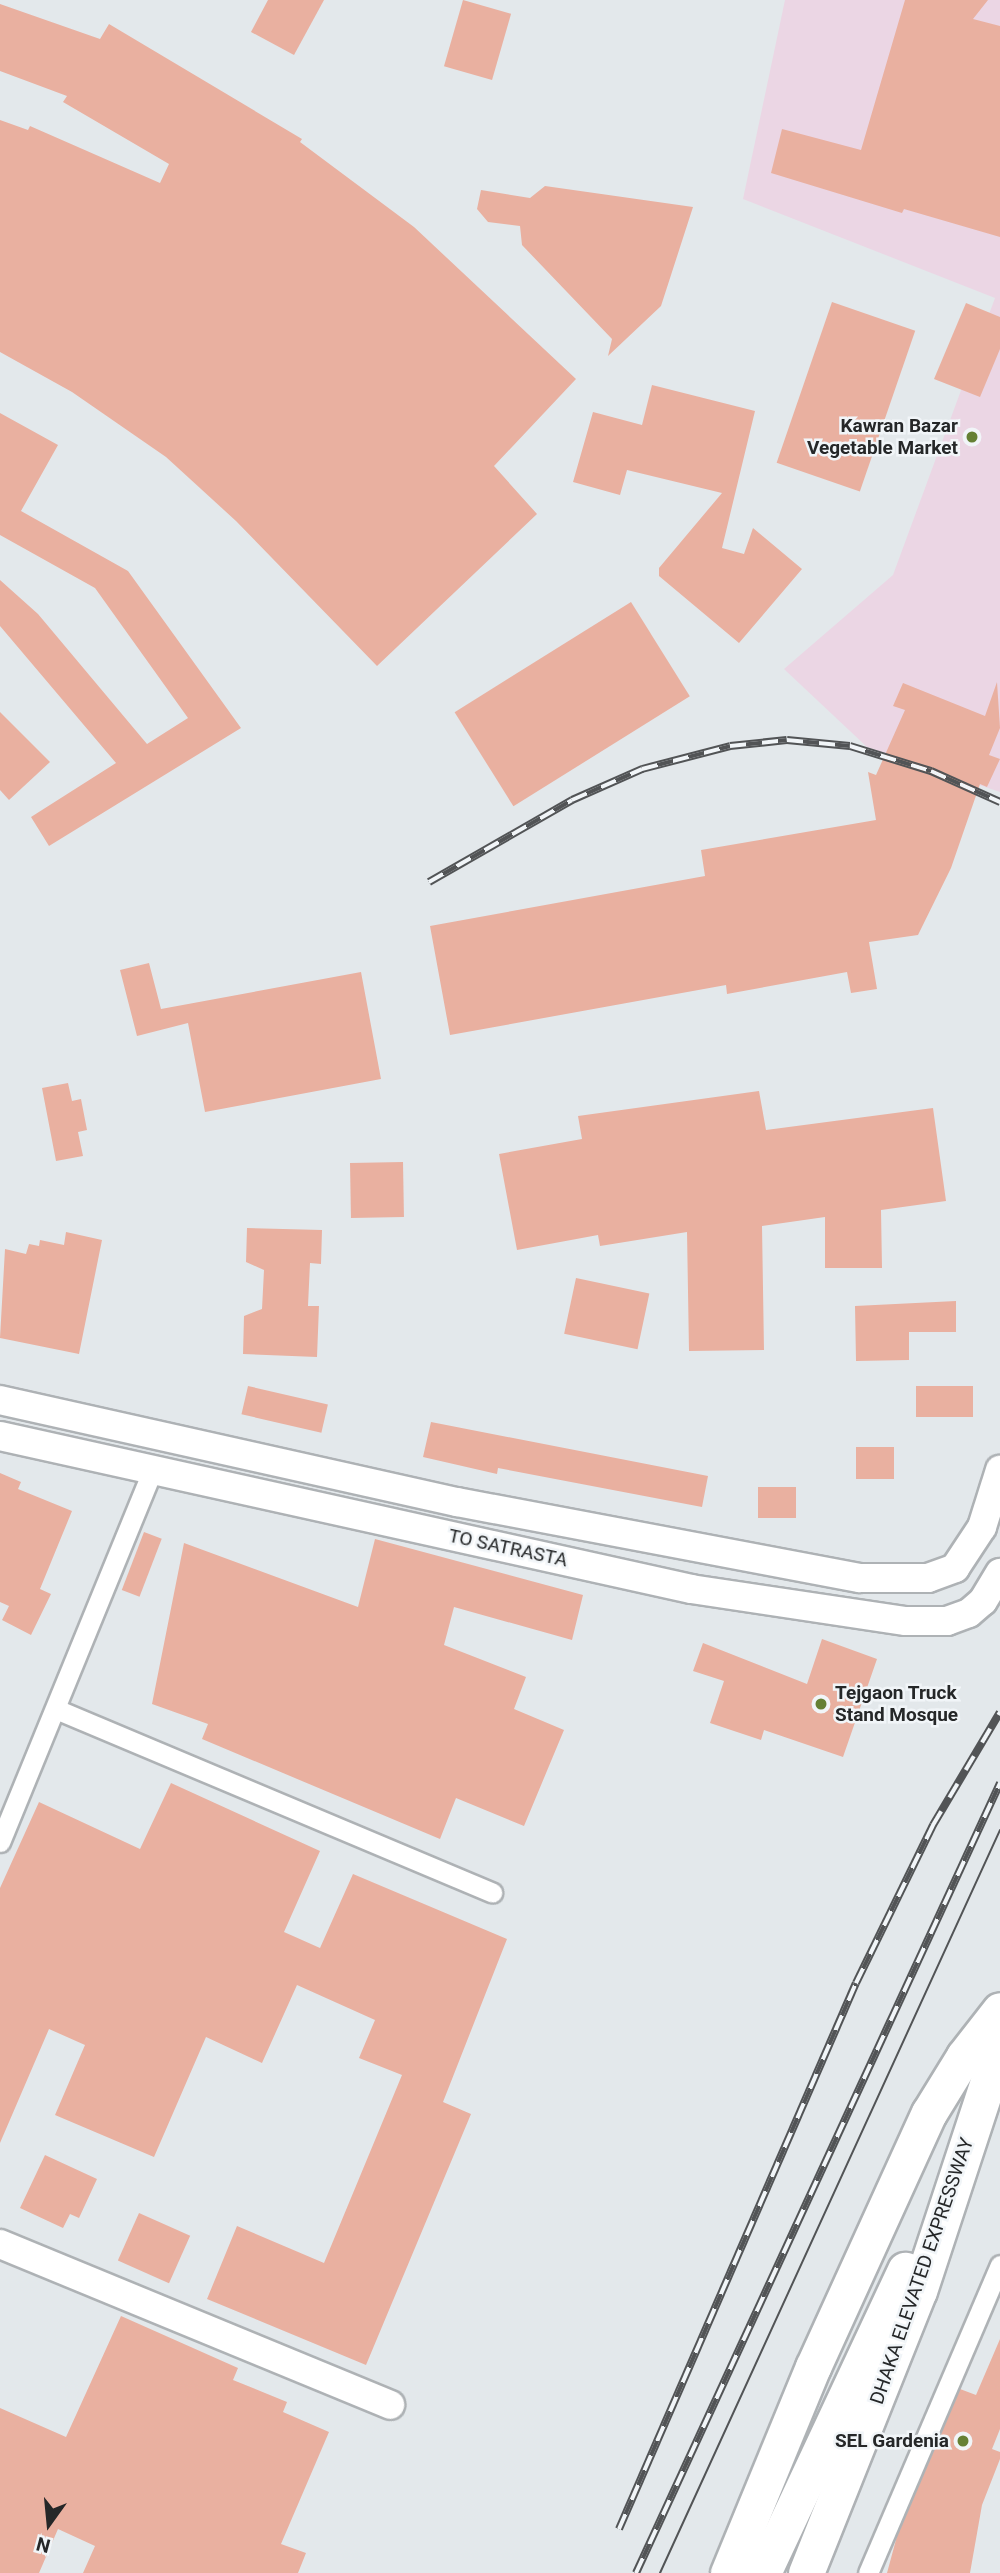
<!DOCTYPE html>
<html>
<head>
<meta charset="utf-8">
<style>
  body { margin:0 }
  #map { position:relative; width:1000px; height:2573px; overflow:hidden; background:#e3e8eb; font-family:Roboto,sans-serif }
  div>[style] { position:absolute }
  .commercial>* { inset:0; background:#ebd6e4 }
  .building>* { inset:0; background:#e9b0a0; transform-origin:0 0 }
  .roads { filter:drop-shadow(2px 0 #aeb2b5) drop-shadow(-2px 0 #aeb2b5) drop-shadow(0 2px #aeb2b5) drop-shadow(0 -2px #aeb2b5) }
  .street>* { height:19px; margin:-9.5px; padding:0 9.5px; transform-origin:9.5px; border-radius:9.5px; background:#fff }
  .secondary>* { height:28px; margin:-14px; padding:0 14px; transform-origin:14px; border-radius:14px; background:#fff }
  .highway>* { height:35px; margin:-17.5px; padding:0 17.5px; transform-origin:17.5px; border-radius:17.5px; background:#fff }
  .tram>* { height:2px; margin:-1px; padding:0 1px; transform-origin:1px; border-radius:1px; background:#525456 }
  .rail>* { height:8px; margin-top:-4px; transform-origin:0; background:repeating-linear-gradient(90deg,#f1f5f8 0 16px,#525456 0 32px); box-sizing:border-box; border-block:2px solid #525456 }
  .dots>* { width:19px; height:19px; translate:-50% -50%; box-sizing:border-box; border:4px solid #f1f5f8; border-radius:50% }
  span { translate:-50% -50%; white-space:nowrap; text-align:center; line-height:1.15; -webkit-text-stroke:5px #f1f5f8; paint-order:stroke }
  .poi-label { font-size:19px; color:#252728; font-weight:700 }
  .right { translate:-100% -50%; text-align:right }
  .left { translate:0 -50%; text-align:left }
  .street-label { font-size:19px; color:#252728 }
  .north { position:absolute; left:14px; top:2489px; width:70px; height:70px; -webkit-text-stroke:5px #f1f5f8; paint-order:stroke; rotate:195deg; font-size:19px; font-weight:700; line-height:28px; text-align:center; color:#252728 }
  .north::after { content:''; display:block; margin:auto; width:24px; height:32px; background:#252728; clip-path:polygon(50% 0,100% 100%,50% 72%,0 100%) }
</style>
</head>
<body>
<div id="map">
  <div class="commercial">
    <div style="clip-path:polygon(785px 0,1000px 0,1000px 792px,867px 747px,784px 669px,893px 575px,995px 298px,743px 199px)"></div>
  </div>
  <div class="building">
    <div style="clip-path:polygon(268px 0,324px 0,294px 55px,251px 32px)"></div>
    <div style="left:463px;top:0;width:50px;height:69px;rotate:16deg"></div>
    <div style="clip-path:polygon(905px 0,988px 0,973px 19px,1000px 26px,1000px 237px,904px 209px,902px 213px,771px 173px,782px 129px,861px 150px)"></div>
    <div style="clip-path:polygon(0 4px,100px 39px,109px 24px,302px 139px,300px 142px,414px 227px,576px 379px,494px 466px,537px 514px,377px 666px,236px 521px,166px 457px,72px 392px,0 352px,0 120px,28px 130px,30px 126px,160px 183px,169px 164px,63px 102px,67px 96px,0 71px)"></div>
    <div style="clip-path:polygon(545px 186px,693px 207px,661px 306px,608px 356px,612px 339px,522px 245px,520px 226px,488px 222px,477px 209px,481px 190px,530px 198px)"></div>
    <div style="left:832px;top:302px;width:88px;height:170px;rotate:19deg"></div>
    <div style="clip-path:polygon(966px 303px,1000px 317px,1000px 349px,980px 397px,934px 379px)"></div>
    <div style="clip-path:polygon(652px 385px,755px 411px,722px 548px,744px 554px,753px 528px,802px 569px,739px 643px,659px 576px,659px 568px,722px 493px,627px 470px,620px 495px,573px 482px,593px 412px,642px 425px)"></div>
    <div style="clip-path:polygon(0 413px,58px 445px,21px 511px,128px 571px,241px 728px,49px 846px,31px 817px,116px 763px,0 626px,0 580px,38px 614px,147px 744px,188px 718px,95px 588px,0 535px)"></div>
    <div style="left:631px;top:602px;width:111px;height:208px;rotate:58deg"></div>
    <div style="clip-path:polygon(997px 682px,1000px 728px,989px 755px,1000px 759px,987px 787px,980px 784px,951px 868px,918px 935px,869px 942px,877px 989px,851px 993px,847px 972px,727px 994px,726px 985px,450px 1035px,430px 926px,705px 876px,701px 850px,876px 820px,868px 772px,876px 775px,905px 710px,893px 706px,903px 683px,985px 716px)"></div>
    <div style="clip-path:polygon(0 712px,50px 762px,9px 800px,0 790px)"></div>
    <div style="clip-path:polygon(149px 963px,161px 1009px,361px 972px,381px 1079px,205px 1112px,188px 1023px,137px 1036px,120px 970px)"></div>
    <div style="clip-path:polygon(68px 1083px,72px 1101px,81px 1099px,87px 1130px,78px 1132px,83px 1156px,56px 1161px,42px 1088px)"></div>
    <div style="clip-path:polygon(759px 1091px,766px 1130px,933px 1108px,946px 1201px,881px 1210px,882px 1268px,825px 1268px,825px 1217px,762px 1226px,764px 1350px,689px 1351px,687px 1232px,600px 1246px,598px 1235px,517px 1250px,499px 1154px,582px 1139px,578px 1116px)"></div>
    <div style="left:403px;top:1162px;width:55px;height:53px;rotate:89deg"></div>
    <div style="clip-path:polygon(247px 1228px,322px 1230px,321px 1264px,310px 1263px,308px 1306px,319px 1306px,317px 1357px,243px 1354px,244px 1316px,262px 1309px,264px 1270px,246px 1262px)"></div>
    <div style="clip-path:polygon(66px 1232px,102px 1240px,79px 1354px,0 1338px,5px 1249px,26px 1254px,29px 1244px,39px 1246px,40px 1240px,64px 1245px)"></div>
    <div style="left:576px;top:1278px;width:75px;height:57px;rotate:12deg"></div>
    <div style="clip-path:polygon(956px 1301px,956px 1332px,909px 1332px,909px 1360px,856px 1361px,855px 1306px)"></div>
    <div style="left:248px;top:1386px;width:82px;height:29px;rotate:13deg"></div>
    <div style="left:973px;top:1386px;width:31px;height:57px;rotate:90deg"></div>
    <div style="clip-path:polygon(431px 1422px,708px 1476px,702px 1507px,498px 1468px,497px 1474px,423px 1457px)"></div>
    <div style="left:856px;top:1447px;width:38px;height:32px"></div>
    <div style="clip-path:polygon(0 1473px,21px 1482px,18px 1489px,72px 1511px,40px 1589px,51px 1594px,31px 1635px,2px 1620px,9px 1606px,0 1602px)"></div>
    <div style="left:758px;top:1487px;width:38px;height:31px"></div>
    <div style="left:144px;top:1532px;width:19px;height:62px;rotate:21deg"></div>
    <div style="clip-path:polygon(375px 1539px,583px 1595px,572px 1640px,454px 1607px,444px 1645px,526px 1677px,514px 1709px,564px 1730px,524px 1826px,456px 1798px,440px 1839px,202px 1739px,208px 1724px,152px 1704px,184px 1543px,358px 1607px)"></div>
    <div style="clip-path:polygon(822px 1639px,877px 1659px,843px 1757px,764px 1730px,761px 1740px,710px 1723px,724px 1681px,693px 1671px,703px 1643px,807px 1684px)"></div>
    <div style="clip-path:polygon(171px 1783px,320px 1851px,284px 1932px,320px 1948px,353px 1874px,507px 1939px,443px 2102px,471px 2114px,366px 2365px,207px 2299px,237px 2226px,324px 2263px,402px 2075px,359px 2058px,375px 2020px,297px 1985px,262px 2063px,206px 2037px,154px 2157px,55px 2115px,85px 2045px,49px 2029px,0 2143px,0 1888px,39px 1802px,140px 1849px)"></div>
    <div style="clip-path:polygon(45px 2155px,97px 2179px,79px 2218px,70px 2214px,63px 2228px,20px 2208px)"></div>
    <div style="left:139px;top:2213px;width:56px;height:52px;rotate:24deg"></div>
    <div style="clip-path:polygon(121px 2316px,238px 2368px,233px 2380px,287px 2402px,283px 2412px,329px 2432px,281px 2544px,306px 2553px,298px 2573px,83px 2573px,95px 2546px,58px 2529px,39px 2573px,0 2573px,0 2408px,66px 2437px)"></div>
    <div style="clip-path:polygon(1000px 2339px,1000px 2429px,992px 2449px,1000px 2452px,1000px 2459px,982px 2505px,970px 2573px,887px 2573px,897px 2536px,960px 2389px,976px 2395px)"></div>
  </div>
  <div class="roads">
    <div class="street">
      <div style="left:58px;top:1710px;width:471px;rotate:22.8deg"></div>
      <div style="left:0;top:1842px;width:400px;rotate:-67.7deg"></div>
      <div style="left:868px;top:2573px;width:335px;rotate:-66.8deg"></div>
    </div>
    <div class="secondary">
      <div style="left:0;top:1400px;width:468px;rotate:12.6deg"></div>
      <div style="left:457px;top:1502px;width:410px;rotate:10.7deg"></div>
      <div style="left:860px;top:1578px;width:68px"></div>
      <div style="left:928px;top:1578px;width:29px;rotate:-20deg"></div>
      <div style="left:955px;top:1568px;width:49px;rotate:-56.6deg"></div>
      <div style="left:982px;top:1527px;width:60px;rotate:-72.5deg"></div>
      <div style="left:0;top:1436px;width:708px;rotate:12.48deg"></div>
      <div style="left:691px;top:1589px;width:217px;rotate:8.5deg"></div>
      <div style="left:906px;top:1621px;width:41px"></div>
      <div style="left:947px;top:1621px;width:23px;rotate:-20deg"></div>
      <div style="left:969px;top:1613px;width:18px;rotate:-41deg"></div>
      <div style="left:983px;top:1601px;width:33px;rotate:-59deg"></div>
      <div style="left:0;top:2244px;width:422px;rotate:22.4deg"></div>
    </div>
    <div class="highway">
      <div style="left:728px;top:2573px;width:223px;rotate:-67.6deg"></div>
      <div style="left:813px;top:2367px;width:279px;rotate:-65.5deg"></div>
      <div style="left:929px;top:2113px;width:67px;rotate:-58.4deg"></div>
      <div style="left:964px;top:2056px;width:58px;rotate:-52deg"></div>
      <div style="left:763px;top:2573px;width:335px;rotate:-64.9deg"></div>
      <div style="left:806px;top:2573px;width:304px;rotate:-68.2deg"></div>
      <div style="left:919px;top:2291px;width:259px;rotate:-71.8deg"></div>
    </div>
  </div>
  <div class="tram">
    <div style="left:660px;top:2573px;width:817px;rotate:-65.41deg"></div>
  </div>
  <div class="rail">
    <div style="left:429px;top:882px;width:165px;rotate:-29.8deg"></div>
    <div style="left:572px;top:800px;width:77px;rotate:-23.9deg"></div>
    <div style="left:642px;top:769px;width:91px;rotate:-14.6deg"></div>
    <div style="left:730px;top:746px;width:57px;rotate:-6deg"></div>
    <div style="left:787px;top:740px;width:63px;rotate:5.4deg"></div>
    <div style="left:850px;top:746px;width:85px;rotate:17.2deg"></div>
    <div style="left:931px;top:771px;width:76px;rotate:24.2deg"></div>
    <div style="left:619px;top:2529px;width:595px;rotate:-66.54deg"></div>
    <div style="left:856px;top:1983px;width:176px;rotate:-64deg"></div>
    <div style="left:933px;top:1825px;width:131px;rotate:-59.3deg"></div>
    <div style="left:636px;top:2573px;width:870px;rotate:-65.26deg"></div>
  </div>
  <div class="dots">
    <div style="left:972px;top:437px;background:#658034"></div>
    <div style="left:821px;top:1704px;background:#658034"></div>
    <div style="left:963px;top:2441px;background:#658034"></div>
  </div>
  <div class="poi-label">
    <span class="right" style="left:958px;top:437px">Kawran Bazar<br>Vegetable Market</span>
    <span class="left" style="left:835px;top:1704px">Tejgaon Truck<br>Stand Mosque</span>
    <span class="right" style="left:949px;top:2441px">SEL Gardenia</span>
  </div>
  <div class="street-label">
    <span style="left:508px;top:1548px;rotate:12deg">TO SATRASTA</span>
    <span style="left:922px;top:2271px;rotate:-71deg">DHAKA ELEVATED EXPRESSWAY</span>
  </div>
  <div class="north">N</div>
</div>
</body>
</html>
